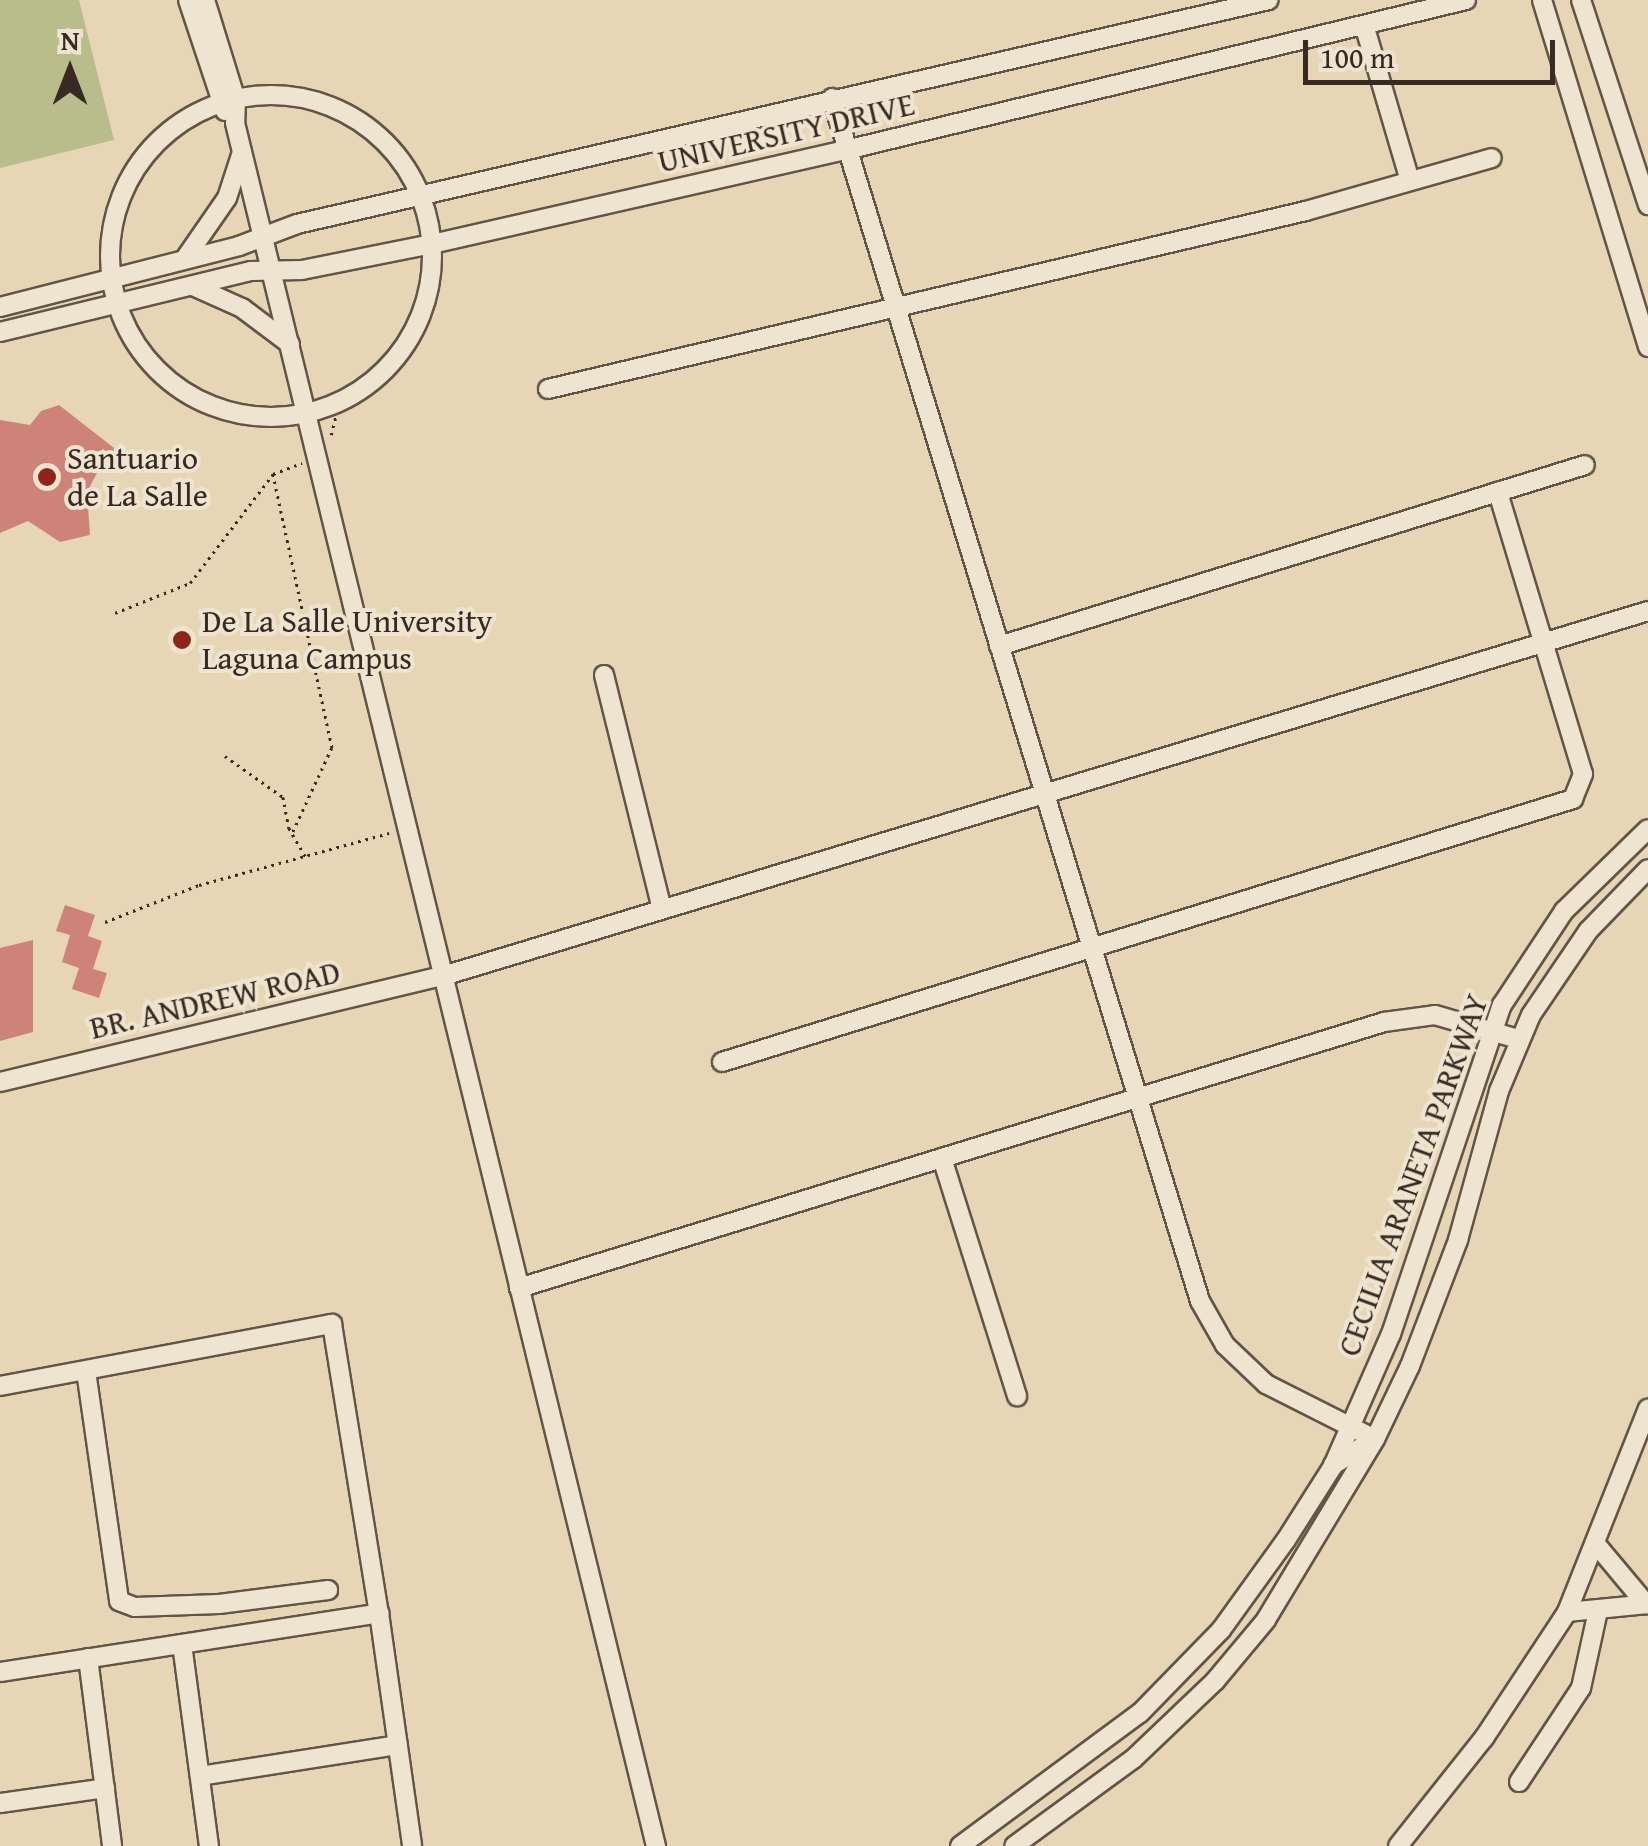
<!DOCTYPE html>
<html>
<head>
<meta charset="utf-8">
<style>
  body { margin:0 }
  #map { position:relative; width:1648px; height:1846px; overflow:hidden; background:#e7d6b5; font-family:"Gentium Book Plus",serif }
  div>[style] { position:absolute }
  .green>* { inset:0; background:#b8bd8b }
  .building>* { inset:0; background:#cd8378 }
  .path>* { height:2.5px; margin-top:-1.25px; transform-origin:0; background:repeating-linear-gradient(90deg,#362a22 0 2.5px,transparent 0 7.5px) }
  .roads { filter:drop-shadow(2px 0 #625547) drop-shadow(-2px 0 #625547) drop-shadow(0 2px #625547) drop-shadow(0 -2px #625547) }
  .minor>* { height:18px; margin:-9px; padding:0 9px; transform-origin:9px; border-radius:9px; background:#efe4cf }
  .minor>.ring { margin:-9px; padding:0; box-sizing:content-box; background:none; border:18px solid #efe4cf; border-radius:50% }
  .dots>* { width:28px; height:28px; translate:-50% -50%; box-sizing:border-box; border:5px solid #efe4cf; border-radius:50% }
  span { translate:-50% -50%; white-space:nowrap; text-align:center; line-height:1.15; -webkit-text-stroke:8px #efe4cf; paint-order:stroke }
  .street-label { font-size:32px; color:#362a22 }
  .poi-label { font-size:32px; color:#362a22 }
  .left { translate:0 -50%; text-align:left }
  .north { position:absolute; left:20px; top:20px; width:100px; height:100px; -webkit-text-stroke:8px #efe4cf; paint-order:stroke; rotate:0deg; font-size:28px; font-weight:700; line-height:40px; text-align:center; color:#362a22 }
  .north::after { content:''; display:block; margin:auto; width:35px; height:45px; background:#362a22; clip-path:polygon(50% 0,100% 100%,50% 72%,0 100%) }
  .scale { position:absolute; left:1303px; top:40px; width:252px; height:45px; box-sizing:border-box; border:5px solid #362a22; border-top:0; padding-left:12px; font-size:30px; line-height:35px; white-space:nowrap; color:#362a22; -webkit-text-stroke:8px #efe4cf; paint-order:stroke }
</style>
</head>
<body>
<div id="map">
  <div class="green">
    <div style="clip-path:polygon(0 0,79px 0,114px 140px,0 168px)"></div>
  </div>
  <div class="building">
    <div style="clip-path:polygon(59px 405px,114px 448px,111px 464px,97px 473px,87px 492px,90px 535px,60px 542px,28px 521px,0 533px,0 420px,30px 425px,41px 411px)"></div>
    <div style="clip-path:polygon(65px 905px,95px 915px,88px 936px,102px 941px,93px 969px,107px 973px,99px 998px,72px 989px,79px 968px,62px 962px,70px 935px,56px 931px)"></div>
    <div style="clip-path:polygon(33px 940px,33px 1032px,0 1041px,0 948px)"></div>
  </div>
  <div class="path">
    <div style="left:331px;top:435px;width:34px;rotate:-76deg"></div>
    <div style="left:273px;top:474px;width:280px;rotate:77.8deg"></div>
    <div style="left:332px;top:748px;width:95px;rotate:114.9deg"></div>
    <div style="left:115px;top:613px;width:81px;rotate:-21.8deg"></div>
    <div style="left:190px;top:583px;width:137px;rotate:-52.7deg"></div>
    <div style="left:273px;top:474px;width:31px;rotate:-21deg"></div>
    <div style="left:225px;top:756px;width:71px;rotate:35.3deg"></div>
    <div style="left:283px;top:797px;width:32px;rotate:79deg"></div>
    <div style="left:289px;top:828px;width:36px;rotate:60deg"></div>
    <div style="left:105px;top:922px;width:101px;rotate:-21.5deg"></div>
    <div style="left:199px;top:885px;width:197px;rotate:-15.3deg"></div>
  </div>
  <div class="roads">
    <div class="minor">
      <div style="left:188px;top:0;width:117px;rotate:71.6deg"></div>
      <div style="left:205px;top:0;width:105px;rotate:72.8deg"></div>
      <div style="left:236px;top:100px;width:23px;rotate:92deg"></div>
      <div style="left:235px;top:123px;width:1774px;rotate:76.27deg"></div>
      <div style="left:1542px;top:0;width:363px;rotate:73deg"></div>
      <div style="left:1581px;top:0;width:216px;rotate:71.9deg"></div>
      <div style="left:1365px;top:28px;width:159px;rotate:73.6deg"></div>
      <div class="ring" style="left:110px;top:95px;width:304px;height:304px"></div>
      <div style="left:832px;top:98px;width:1258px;rotate:72.99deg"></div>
      <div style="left:1200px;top:1301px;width:51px;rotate:60.4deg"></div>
      <div style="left:1225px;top:1345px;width:57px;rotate:43.6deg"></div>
      <div style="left:1266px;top:1384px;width:122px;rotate:26.8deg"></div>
      <div style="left:1375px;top:1439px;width:211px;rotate:121.1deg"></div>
      <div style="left:1266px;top:1620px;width:80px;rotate:129.9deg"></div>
      <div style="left:1215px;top:1681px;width:113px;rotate:136.4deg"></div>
      <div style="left:1133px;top:1759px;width:147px;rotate:143.8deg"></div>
      <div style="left:184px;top:260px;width:75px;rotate:-55.3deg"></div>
      <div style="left:227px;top:198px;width:48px;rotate:-71.9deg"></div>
      <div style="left:193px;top:286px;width:54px;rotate:24.2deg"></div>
      <div style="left:242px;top:308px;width:60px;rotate:36.9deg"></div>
      <div style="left:0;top:307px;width:247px;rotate:-14.3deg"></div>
      <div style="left:239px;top:246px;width:62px;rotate:-20.8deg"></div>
      <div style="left:297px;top:224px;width:997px;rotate:-12.98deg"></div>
      <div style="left:0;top:332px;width:258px;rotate:-13.7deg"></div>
      <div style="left:251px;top:271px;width:51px;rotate:-1.1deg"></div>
      <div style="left:302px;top:270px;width:133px;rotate:-11.3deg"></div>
      <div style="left:432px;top:244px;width:425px;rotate:-12.8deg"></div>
      <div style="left:846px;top:150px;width:638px;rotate:-13.6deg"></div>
      <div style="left:548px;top:389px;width:779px;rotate:-13.22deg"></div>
      <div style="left:1306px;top:211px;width:193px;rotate:-15.9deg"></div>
      <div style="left:999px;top:646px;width:613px;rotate:-17.16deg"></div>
      <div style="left:604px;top:675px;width:241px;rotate:76.1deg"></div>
      <div style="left:722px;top:1062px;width:891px;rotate:-17.17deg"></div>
      <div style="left:1573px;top:799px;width:27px;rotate:-68deg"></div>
      <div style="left:1583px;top:774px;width:295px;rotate:-106.8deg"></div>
      <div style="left:0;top:1082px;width:456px;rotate:-13.5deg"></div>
      <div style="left:443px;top:976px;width:1259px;rotate:-16.85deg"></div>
      <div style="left:942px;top:1158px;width:250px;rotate:72.5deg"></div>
      <div style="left:519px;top:1288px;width:905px;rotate:-17.09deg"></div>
      <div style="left:1384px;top:1022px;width:51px;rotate:-7.8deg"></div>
      <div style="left:1435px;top:1015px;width:86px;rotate:16.1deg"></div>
      <div style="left:86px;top:1371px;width:232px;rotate:81.8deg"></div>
      <div style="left:119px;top:1601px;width:17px;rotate:21deg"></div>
      <div style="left:135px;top:1607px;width:84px;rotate:-2deg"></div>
      <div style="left:219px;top:1604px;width:110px;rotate:-7.3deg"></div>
      <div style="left:0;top:1386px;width:338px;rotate:-10.6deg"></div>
      <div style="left:332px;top:1324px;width:293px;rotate:80.8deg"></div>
      <div style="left:1333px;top:1465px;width:49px;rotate:-31.8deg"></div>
      <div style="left:1375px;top:1439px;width:81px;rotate:-64.4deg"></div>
      <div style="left:1410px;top:1366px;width:135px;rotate:-69.1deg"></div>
      <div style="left:1458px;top:1240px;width:155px;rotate:-74.6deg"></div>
      <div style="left:1499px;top:1091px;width:82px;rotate:-67.2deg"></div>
      <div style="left:1531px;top:1015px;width:102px;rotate:-55.8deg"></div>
      <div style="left:1588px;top:931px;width:86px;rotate:-45.9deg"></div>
      <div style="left:1595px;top:1543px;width:80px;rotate:50.1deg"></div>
      <div style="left:1567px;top:1612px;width:81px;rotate:-5.6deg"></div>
      <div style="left:182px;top:1644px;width:204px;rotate:82.4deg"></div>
      <div style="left:88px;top:1658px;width:190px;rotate:82.7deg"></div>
      <div style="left:0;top:1672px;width:384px;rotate:-8.8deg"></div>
      <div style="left:379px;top:1613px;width:235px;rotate:81.9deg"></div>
      <div style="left:200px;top:1776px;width:200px;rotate:-8.9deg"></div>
      <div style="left:1519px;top:1782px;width:113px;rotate:-56.6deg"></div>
      <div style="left:1581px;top:1688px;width:79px;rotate:-77.6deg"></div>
      <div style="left:0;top:1803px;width:106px;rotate:-8.1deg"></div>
      <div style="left:960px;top:1846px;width:224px;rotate:-36.5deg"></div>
      <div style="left:1140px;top:1713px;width:116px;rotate:-45.7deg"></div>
      <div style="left:1221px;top:1630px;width:111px;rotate:-54.2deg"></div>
      <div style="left:1286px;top:1540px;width:88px;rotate:-57.6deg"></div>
      <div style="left:1333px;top:1466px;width:144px;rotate:-66.3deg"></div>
      <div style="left:1391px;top:1334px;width:347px;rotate:-71.4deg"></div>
      <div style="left:1502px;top:1005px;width:113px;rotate:-56.6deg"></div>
      <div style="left:1564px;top:911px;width:117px;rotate:-44.3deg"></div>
      <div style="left:1398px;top:1846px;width:138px;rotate:-51.5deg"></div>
      <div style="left:1484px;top:1738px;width:151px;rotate:-56.6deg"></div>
      <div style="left:1567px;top:1612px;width:219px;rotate:-68.3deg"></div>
    </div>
  </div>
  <div class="dots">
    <div style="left:47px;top:477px;background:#8f2418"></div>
    <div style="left:182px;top:640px;background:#8f2418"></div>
  </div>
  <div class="street-label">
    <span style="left:786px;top:133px;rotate:-13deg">UNIVERSITY DRIVE</span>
    <span style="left:215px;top:1000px;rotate:-13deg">BR. ANDREW ROAD</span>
    <span style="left:1413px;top:1175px;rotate:-70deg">CECILIA ARANETA PARKWAY</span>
  </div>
  <div class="poi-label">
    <span class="left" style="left:67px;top:477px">Santuario<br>de La Salle</span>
    <span class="left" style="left:202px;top:640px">De La Salle University<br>Laguna Campus</span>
  </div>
  <div class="north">N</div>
  <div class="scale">100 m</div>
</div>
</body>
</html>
